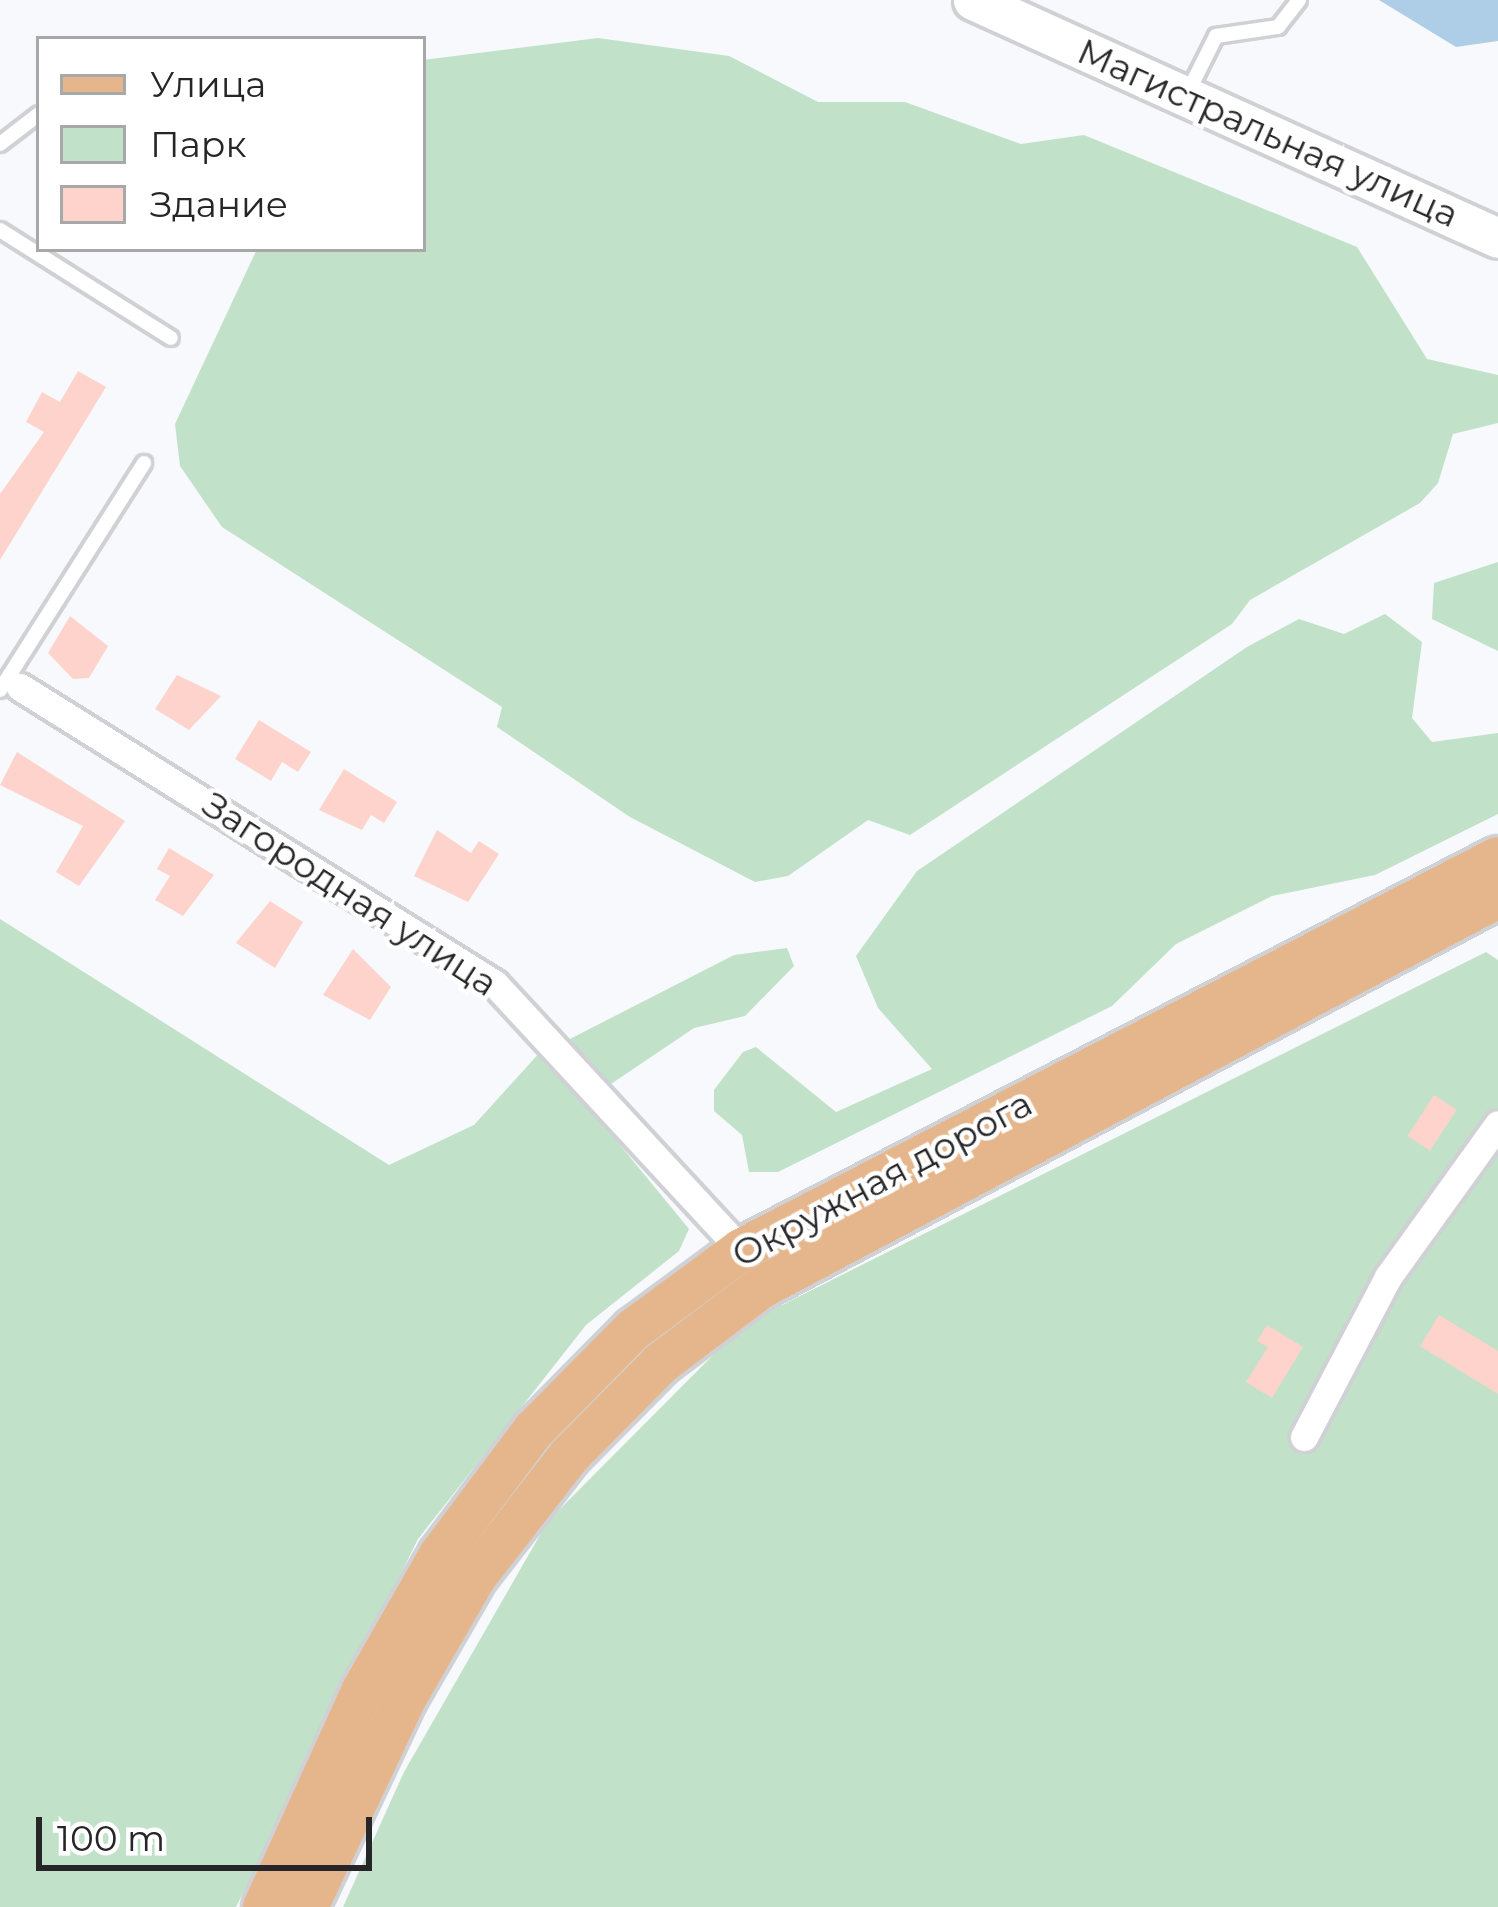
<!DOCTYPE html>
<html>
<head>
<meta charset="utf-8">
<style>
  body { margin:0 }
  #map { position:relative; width:1498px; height:1907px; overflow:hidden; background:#f7f9fc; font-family:Montserrat,sans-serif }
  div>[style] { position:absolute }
  .green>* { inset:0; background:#c1e1c9 }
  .water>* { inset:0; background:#aecde7 }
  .building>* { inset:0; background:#fed3cc; transform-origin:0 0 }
  .roads { filter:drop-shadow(3px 0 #cfd1d4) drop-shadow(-3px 0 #cfd1d4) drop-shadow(0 3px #cfd1d4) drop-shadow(0 -3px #cfd1d4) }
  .service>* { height:14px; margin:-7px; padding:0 7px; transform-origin:7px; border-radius:7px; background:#fff }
  .minor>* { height:27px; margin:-13.5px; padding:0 13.5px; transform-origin:13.5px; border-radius:13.5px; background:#fff }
  .secondary>* { height:39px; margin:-19.5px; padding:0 19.5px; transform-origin:19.5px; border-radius:19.5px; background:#fff }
  .primary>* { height:42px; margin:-21px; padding:0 21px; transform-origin:21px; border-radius:21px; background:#e5b68c }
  span { translate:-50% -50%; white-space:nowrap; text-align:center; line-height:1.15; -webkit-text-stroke:9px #fff; paint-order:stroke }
  .street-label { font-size:36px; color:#262628 }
  .legend { position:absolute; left:36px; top:36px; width:390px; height:216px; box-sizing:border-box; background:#fff; border:3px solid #a8a8a9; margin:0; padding:15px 21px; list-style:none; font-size:36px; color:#262628 }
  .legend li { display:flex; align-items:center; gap:24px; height:60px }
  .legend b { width:60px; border:3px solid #a8a8a9 }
  .scale { position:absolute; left:36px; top:1817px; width:336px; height:54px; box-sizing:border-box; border:6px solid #262628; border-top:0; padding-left:15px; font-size:36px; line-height:42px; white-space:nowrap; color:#262628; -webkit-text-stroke:9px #fff; paint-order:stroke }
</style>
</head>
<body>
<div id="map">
  <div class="green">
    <div style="clip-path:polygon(598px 38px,729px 56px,818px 102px,905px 102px,1021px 144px,1084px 135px,1357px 247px,1427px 359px,1498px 375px,1498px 423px,1453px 434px,1438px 483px,1420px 503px,1250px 600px,1232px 624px,910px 835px,868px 820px,788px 876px,755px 882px,630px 817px,497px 727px,502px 707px,222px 527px,180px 466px,175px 424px,257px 249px,423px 249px,423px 60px)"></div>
    <div style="clip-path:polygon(1498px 562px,1498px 651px,1432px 619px,1434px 583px)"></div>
    <div style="clip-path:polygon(1385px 614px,1422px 642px,1412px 718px,1432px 742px,1498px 733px,1498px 814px,1375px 875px,1272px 896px,1176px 944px,1112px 1006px,778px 1172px,749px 1172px,742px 1135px,714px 1111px,714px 1090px,743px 1052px,756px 1047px,836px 1112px,932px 1069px,878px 1008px,856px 956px,917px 871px,1247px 647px,1299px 619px,1344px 634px)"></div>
    <div style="clip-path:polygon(0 919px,389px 1165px,474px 1125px,542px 1050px,689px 1229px,679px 1251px,586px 1325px,418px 1539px,236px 1907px,0 1907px)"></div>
    <div style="clip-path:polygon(787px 948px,794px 966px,745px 1016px,694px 1028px,608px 1086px,568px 1040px,734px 955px)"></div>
    <div style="clip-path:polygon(1486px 952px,1498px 960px,1498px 1907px,343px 1907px,404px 1772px,548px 1521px,744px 1324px)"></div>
  </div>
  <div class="water">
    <div style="clip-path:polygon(1379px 0,1498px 0,1498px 41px,1456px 47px)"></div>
  </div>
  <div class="building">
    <div style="clip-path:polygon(78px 371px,106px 387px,0 560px,0 494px,44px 432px,26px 422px,42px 392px,60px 402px)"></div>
    <div style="clip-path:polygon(70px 616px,108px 646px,89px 678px,73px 679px,48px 653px)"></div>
    <div style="clip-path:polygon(177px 675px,221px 696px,189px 730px,155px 709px)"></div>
    <div style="clip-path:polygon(259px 720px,311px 752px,298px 772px,282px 762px,271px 781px,235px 759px)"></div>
    <div style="clip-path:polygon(17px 752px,125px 821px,79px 886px,56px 872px,83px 826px,0 785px)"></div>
    <div style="clip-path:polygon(344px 769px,397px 802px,384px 823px,371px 815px,362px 830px,319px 810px)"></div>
    <div style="clip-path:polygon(437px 830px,471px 853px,479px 841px,499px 854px,468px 902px,414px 876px)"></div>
    <div style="clip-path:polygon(169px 848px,214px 875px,183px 916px,155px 900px,170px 876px,157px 869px)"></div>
    <div style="clip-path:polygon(270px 901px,303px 922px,275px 968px,236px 943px)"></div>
    <div style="clip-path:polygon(353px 949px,391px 987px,370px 1020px,323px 995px)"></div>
    <div style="left:1434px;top:1095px;width:27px;height:49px;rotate:33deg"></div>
    <div style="clip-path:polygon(1439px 1315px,1498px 1351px,1498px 1394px,1420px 1346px)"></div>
    <div style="clip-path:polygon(1267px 1325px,1303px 1347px,1272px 1398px,1246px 1382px,1268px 1347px,1257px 1341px)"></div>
  </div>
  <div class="roads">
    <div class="service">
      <div style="left:1187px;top:94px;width:65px;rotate:-63.4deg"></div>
      <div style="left:1216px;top:36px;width:63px;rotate:-8.3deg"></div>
      <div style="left:1278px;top:27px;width:34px;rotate:-52deg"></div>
      <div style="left:0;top:144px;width:49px;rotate:-37.6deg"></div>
      <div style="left:0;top:230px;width:202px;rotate:32.3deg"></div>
      <div style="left:0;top:690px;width:269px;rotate:-57.6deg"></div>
    </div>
    <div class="minor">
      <div style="left:20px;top:687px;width:560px;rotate:32.02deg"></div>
      <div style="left:495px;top:984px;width:362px;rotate:47.2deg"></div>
      <div style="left:1304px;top:1437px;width:181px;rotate:-62.3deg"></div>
      <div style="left:1388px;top:1277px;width:188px;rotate:-54.3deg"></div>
    </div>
    <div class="secondary">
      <div style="left:973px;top:0;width:576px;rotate:24.39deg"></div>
    </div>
    <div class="primary">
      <div style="left:264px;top:1907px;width:239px;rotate:-65.5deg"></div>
      <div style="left:363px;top:1690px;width:155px;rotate:-60.3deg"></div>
      <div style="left:440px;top:1555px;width:156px;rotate:-53.1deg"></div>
      <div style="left:534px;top:1430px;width:141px;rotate:-45.3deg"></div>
      <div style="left:633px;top:1330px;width:134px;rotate:-36.5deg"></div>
      <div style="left:741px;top:1250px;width:852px;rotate:-27.38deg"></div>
      <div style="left:307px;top:1907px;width:232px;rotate:-64.8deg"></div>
      <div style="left:406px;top:1697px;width:140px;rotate:-60deg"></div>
      <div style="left:476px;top:1576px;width:152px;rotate:-52.2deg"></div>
      <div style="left:569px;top:1456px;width:131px;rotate:-45.3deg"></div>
      <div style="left:661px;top:1363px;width:126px;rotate:-37deg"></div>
      <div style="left:762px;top:1287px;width:833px;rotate:-27.92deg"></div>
    </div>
  </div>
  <div class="street-label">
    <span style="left:1268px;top:133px;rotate:24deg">Магистральная улица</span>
    <span style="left:350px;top:894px;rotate:33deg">Загородная улица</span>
    <span style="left:882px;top:1179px;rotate:-28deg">Окружная дорога</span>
  </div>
  <ul class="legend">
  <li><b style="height:15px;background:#e5b68c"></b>Улица</li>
  <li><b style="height:33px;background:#c1e1c9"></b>Парк</li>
  <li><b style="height:33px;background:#fed3cc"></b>Здание</li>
  </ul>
  <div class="scale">100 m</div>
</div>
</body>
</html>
